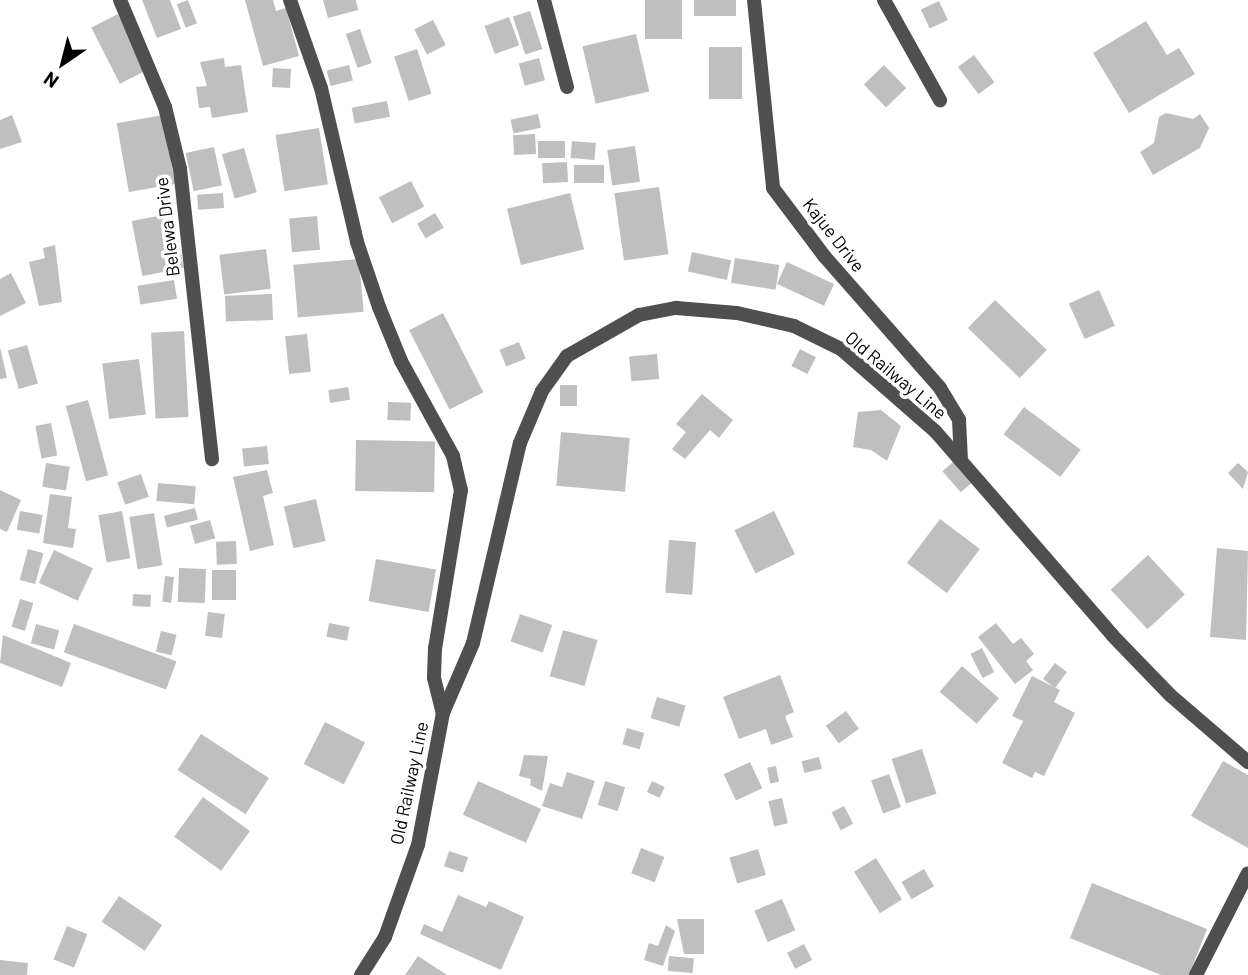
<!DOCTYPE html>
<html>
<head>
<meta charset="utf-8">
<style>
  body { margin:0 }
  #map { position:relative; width:1248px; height:975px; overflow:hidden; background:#fff; font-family:Barlow,sans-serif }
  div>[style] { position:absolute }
  .building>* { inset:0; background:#bfbfbf; transform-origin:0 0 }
  .minor>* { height:14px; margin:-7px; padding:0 7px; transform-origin:7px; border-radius:7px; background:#4f4f4f }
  span { translate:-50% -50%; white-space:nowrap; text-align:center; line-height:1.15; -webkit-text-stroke:7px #fff; paint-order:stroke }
  .street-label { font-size:18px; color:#000 }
  .north { position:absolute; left:28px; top:28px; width:70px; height:70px; -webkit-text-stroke:5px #fff; paint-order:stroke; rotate:215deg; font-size:19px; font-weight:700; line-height:28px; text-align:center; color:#000 }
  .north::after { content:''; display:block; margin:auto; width:24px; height:32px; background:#000; clip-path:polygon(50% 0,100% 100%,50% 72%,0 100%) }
</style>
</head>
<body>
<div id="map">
  <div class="building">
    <div style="clip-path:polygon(142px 0,170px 0,181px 29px,157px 38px)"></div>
    <div style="left:188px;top:0;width:25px;height:12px;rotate:69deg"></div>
    <div style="clip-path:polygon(245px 0,273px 0,276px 11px,286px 8px,299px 56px,263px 66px)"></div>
    <div style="clip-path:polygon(323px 0,356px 0,358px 10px,328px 18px)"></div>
    <div style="left:645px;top:0;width:37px;height:39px"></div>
    <div style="left:694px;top:0;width:42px;height:16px"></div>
    <div style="left:939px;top:1px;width:21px;height:20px;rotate:65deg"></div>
    <div style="left:530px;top:11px;width:40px;height:18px;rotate:72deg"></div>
    <div style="left:118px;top:14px;width:63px;height:30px;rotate:63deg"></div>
    <div style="left:509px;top:17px;width:30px;height:26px;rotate:70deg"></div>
    <div style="left:433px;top:20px;width:28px;height:21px;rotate:63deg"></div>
    <div style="clip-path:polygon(1146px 21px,1167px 55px,1179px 48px,1195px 74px,1129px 113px,1093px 53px)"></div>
    <div style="left:360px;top:29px;width:36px;height:15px;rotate:71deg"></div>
    <div style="left:636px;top:34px;width:59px;height:55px;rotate:77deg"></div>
    <div style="left:709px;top:47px;width:33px;height:52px"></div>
    <div style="left:417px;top:49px;width:47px;height:24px;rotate:72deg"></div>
    <div style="left:974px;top:55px;width:34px;height:20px;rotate:53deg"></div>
    <div style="clip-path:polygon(224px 58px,225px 67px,241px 65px,248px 112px,212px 118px,210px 107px,199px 108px,196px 87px,207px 86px,200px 62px)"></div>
    <div style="left:539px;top:58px;width:23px;height:21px;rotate:75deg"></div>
    <div style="left:349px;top:65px;width:16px;height:23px;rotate:76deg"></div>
    <div style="left:884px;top:65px;width:32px;height:28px;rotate:46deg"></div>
    <div style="left:273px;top:68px;width:18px;height:19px;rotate:3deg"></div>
    <div style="left:387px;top:101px;width:16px;height:36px;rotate:79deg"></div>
    <div style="clip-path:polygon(1166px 113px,1193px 119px,1200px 114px,1209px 128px,1200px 148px,1153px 175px,1140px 152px,1154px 143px,1159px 117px)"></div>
    <div style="left:538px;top:114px;width:14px;height:28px;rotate:78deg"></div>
    <div style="clip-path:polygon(12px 115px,22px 142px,0 149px,0 120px)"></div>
    <div style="left:163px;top:115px;width:70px;height:47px;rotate:80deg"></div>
    <div style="left:319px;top:128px;width:57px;height:44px;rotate:81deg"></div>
    <div style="left:535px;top:134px;width:20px;height:22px;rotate:87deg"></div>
    <div style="left:538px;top:141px;width:27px;height:17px"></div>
    <div style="left:572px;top:141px;width:24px;height:17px;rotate:5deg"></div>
    <div style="left:635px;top:146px;width:36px;height:28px;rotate:82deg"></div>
    <div style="left:214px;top:147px;width:39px;height:29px;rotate:78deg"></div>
    <div style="left:244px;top:148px;width:46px;height:23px;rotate:74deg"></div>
    <div style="left:567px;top:162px;width:20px;height:25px;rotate:87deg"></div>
    <div style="left:574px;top:165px;width:30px;height:18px"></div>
    <div style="left:411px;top:181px;width:29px;height:36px;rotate:63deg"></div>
    <div style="left:659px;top:187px;width:68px;height:45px;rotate:82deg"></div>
    <div style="left:223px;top:193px;width:15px;height:26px;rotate:86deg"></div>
    <div style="left:570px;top:193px;width:58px;height:65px;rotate:76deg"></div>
    <div style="left:173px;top:213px;width:56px;height:42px;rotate:79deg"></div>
    <div style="left:435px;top:213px;width:17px;height:21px;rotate:59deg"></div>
    <div style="left:317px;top:216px;width:34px;height:28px;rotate:85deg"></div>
    <div style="clip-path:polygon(55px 245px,62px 302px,39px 306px,29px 262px,45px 258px,43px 248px)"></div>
    <div style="left:266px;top:249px;width:40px;height:47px;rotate:83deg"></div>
    <div style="left:692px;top:252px;width:40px;height:20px;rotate:12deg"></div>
    <div style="left:735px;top:258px;width:45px;height:25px;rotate:9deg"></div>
    <div style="left:359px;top:259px;width:53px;height:66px;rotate:85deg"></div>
    <div style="left:787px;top:262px;width:52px;height:24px;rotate:25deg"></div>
    <div style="clip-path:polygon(11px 273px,26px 303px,0 316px,0 279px)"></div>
    <div style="left:174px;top:280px;width:19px;height:37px;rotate:81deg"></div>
    <div style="left:1099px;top:290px;width:39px;height:33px;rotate:66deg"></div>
    <div style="left:272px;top:294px;width:26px;height:47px;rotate:88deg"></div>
    <div style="left:995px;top:300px;width:72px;height:39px;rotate:44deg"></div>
    <div style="left:443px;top:313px;width:89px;height:38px;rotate:63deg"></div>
    <div style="left:184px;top:331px;width:86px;height:33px;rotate:87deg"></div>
    <div style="left:307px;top:334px;width:38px;height:22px;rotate:84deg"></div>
    <div style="left:519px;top:342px;width:18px;height:21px;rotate:68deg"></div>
    <div style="left:27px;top:345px;width:40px;height:20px;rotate:74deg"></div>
    <div style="clip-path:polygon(0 347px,7px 378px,0 379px)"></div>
    <div style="left:800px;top:349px;width:18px;height:19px;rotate:27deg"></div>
    <div style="left:657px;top:354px;width:25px;height:28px;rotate:85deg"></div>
    <div style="left:139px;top:359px;width:56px;height:37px;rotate:83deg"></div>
    <div style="left:560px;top:385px;width:17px;height:21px"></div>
    <div style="left:348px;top:387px;width:13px;height:20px;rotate:81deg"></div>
    <div style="clip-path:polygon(702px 394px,733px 420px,719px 438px,710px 430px,685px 459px,672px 449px,686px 432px,676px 424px)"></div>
    <div style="left:88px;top:400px;width:78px;height:23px;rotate:75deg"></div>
    <div style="left:388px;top:402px;width:23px;height:18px;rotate:2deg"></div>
    <div style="left:1024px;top:407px;width:71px;height:34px;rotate:37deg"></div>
    <div style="clip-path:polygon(881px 410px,901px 426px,887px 461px,871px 450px,853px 447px,858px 412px)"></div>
    <div style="left:51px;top:423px;width:33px;height:16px;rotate:79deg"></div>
    <div style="left:561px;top:432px;width:69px;height:54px;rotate:5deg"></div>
    <div style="left:356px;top:440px;width:79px;height:51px;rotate:1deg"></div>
    <div style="left:267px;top:446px;width:18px;height:25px;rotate:84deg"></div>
    <div style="left:953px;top:462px;width:28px;height:14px;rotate:49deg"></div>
    <div style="left:46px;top:463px;width:24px;height:24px;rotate:9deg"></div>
    <div style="clip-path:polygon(1238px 463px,1248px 472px,1243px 489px,1228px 473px)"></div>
    <div style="clip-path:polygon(267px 470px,273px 493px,263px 496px,274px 545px,250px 551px,233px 477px)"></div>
    <div style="left:141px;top:474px;width:24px;height:25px;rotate:71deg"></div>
    <div style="left:158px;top:483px;width:38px;height:18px;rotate:5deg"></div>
    <div style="clip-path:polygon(0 490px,21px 500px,7px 532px,0 529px)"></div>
    <div style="clip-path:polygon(50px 494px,72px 497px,68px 528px,76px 529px,73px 548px,43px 543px)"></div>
    <div style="left:316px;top:499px;width:43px;height:33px;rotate:77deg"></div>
    <div style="left:195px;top:508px;width:12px;height:32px;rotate:76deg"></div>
    <div style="left:20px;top:511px;width:23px;height:19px;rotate:10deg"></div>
    <div style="left:122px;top:511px;width:48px;height:24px;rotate:80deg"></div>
    <div style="left:774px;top:511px;width:48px;height:44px;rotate:64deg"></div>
    <div style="left:154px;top:513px;width:53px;height:25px;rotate:81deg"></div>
    <div style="left:940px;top:519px;width:50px;height:55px;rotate:37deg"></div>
    <div style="left:210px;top:520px;width:19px;height:21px;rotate:74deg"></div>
    <div style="left:669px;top:540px;width:27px;height:53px;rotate:4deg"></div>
    <div style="left:236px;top:541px;width:23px;height:20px;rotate:88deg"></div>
    <div style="clip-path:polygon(1217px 548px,1248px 551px,1246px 640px,1210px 637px)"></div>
    <div style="left:28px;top:549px;width:16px;height:32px;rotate:15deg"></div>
    <div style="left:54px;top:550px;width:43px;height:36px;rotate:25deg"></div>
    <div style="left:1148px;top:555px;width:54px;height:51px;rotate:47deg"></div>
    <div style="left:376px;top:559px;width:61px;height:43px;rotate:10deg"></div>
    <div style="left:179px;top:568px;width:27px;height:34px;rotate:2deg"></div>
    <div style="left:236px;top:570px;width:30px;height:24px;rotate:90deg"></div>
    <div style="left:165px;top:576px;width:9px;height:26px;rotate:6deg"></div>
    <div style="left:133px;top:594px;width:18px;height:12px;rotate:3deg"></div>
    <div style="left:20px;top:599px;width:14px;height:29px;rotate:17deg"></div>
    <div style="left:208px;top:612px;width:17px;height:24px;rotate:7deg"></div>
    <div style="left:520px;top:614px;width:34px;height:29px;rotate:19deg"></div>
    <div style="left:329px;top:623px;width:21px;height:14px;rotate:11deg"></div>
    <div style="clip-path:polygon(996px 623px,1013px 644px,1021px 638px,1034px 654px,1026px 661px,1033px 670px,1015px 684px,978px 637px)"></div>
    <div style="left:36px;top:624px;width:24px;height:20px;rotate:15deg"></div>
    <div style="left:74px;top:624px;width:109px;height:30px;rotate:20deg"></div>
    <div style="left:563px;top:630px;width:36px;height:48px;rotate:16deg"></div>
    <div style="left:161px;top:631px;width:16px;height:21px;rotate:14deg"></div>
    <div style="clip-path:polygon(3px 635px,71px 663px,62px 687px,0 663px)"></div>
    <div style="left:982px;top:648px;width:27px;height:13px;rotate:63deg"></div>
    <div style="left:1055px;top:663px;width:15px;height:20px;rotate:37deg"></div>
    <div style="left:962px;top:666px;width:49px;height:34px;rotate:41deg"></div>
    <div style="clip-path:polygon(780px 675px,794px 712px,785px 716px,793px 737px,771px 745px,766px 729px,739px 739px,723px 697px)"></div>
    <div style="clip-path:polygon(1032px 676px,1060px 690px,1054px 702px,1075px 713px,1044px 776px,1035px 772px,1032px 778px,1002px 763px,1023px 721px,1012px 716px)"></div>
    <div style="left:657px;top:697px;width:30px;height:22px;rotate:17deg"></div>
    <div style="left:846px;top:711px;width:22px;height:25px;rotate:54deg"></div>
    <div style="left:325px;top:722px;width:45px;height:47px;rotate:27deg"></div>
    <div style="left:627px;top:728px;width:18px;height:17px;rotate:16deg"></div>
    <div style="left:201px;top:734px;width:81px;height:43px;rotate:33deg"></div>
    <div style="left:922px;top:749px;width:47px;height:32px;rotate:72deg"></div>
    <div style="clip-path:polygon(524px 755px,548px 756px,542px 791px,530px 785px,531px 779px,519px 776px)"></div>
    <div style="left:819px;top:757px;width:12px;height:18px;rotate:76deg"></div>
    <div style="clip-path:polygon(1223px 761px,1248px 775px,1248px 848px,1191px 816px)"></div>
    <div style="left:750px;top:762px;width:29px;height:29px;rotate:65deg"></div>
    <div style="left:776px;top:766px;width:16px;height:9px;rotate:79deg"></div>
    <div style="clip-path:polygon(567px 772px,595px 781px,582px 819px,542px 806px,550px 783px,562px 787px)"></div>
    <div style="left:889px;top:774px;width:35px;height:19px;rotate:70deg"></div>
    <div style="left:478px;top:781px;width:69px;height:37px;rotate:24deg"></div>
    <div style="left:605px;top:781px;width:21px;height:25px;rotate:17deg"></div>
    <div style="left:652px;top:781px;width:14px;height:12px;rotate:25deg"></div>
    <div style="left:203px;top:797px;width:58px;height:49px;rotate:36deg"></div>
    <div style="left:782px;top:798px;width:26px;height:14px;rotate:77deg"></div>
    <div style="left:844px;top:806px;width:20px;height:14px;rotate:63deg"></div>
    <div style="left:641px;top:848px;width:25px;height:27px;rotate:21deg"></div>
    <div style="left:758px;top:849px;width:27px;height:30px;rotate:73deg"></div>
    <div style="left:449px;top:851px;width:20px;height:16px;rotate:18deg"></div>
    <div style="left:876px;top:858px;width:49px;height:26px;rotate:58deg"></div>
    <div style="left:924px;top:869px;width:20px;height:26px;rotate:60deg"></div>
    <div style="clip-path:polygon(1092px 883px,1207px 929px,1189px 975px,1161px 975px,1070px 938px)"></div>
    <div style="clip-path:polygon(458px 895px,486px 907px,489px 901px,524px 917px,501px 970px,420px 934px,424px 924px,442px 932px)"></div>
    <div style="left:119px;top:896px;width:52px;height:31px;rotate:34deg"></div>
    <div style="left:782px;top:899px;width:34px;height:30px;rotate:67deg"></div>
    <div style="clip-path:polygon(677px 919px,704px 919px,704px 954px,684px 954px)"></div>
    <div style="clip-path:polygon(666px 925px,675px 931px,663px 966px,644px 960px,649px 943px,658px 946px)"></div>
    <div style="left:67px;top:926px;width:22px;height:36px;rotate:22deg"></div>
    <div style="left:804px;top:944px;width:18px;height:19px;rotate:63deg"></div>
    <div style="clip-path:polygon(418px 956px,447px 975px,405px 975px)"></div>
    <div style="left:669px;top:956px;width:25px;height:15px;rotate:5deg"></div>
    <div style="clip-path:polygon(0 960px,28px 963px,27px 975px,0 975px)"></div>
  </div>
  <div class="minor">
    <div style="left:120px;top:0;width:116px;rotate:67.2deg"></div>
    <div style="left:165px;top:107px;width:64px;rotate:76.4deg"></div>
    <div style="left:180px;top:169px;width:292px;rotate:83.7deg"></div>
    <div style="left:290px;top:0;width:93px;rotate:70.6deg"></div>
    <div style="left:321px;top:88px;width:158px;rotate:76.8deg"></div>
    <div style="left:357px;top:242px;width:69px;rotate:71.3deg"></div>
    <div style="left:379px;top:307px;width:58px;rotate:67.8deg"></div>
    <div style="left:401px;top:361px;width:108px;rotate:61.3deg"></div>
    <div style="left:453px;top:456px;width:35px;rotate:77deg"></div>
    <div style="left:461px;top:490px;width:160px;rotate:99.3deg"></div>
    <div style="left:435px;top:648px;width:30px;rotate:92deg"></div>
    <div style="left:434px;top:678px;width:36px;rotate:76deg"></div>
    <div style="left:544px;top:0;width:90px;rotate:75.2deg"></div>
    <div style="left:754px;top:0;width:189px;rotate:84.2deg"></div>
    <div style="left:773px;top:188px;width:86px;rotate:53deg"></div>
    <div style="left:825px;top:257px;width:174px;rotate:48.7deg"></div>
    <div style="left:940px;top:388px;width:37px;rotate:59deg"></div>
    <div style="left:959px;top:420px;width:41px;rotate:87.2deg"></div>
    <div style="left:884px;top:0;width:115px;rotate:60.8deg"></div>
    <div style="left:361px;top:975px;width:45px;rotate:-57.7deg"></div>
    <div style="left:385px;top:937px;width:98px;rotate:-70.3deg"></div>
    <div style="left:418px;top:845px;width:134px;rotate:-79.3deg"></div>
    <div style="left:443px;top:713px;width:76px;rotate:-66.8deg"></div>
    <div style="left:473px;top:643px;width:205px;rotate:-76.8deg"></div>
    <div style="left:520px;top:443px;width:56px;rotate:-67.1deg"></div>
    <div style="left:542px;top:391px;width:43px;rotate:-54.5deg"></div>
    <div style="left:567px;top:356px;width:83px;rotate:-29.7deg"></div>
    <div style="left:639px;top:315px;width:38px;rotate:-11deg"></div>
    <div style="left:676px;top:308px;width:61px;rotate:4.7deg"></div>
    <div style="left:737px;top:313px;width:58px;rotate:12.8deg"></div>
    <div style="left:794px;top:326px;width:52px;rotate:26.1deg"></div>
    <div style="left:841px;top:349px;width:125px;rotate:41.1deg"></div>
    <div style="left:935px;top:431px;width:271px;rotate:49deg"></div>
    <div style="left:1113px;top:636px;width:82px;rotate:46deg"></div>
    <div style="left:1170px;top:695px;width:103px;rotate:40.7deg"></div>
    <div style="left:1196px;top:975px;width:114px;rotate:-63deg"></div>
  </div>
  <div class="street-label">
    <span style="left:167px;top:227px;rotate:-97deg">Belewa Drive</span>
    <span style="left:834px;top:235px;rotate:52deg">Kajue Drive</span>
    <span style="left:896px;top:375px;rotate:40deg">Old Railway Line</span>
    <span style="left:409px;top:783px;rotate:-78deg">Old Railway Line</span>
  </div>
  <div class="north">N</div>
</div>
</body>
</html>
